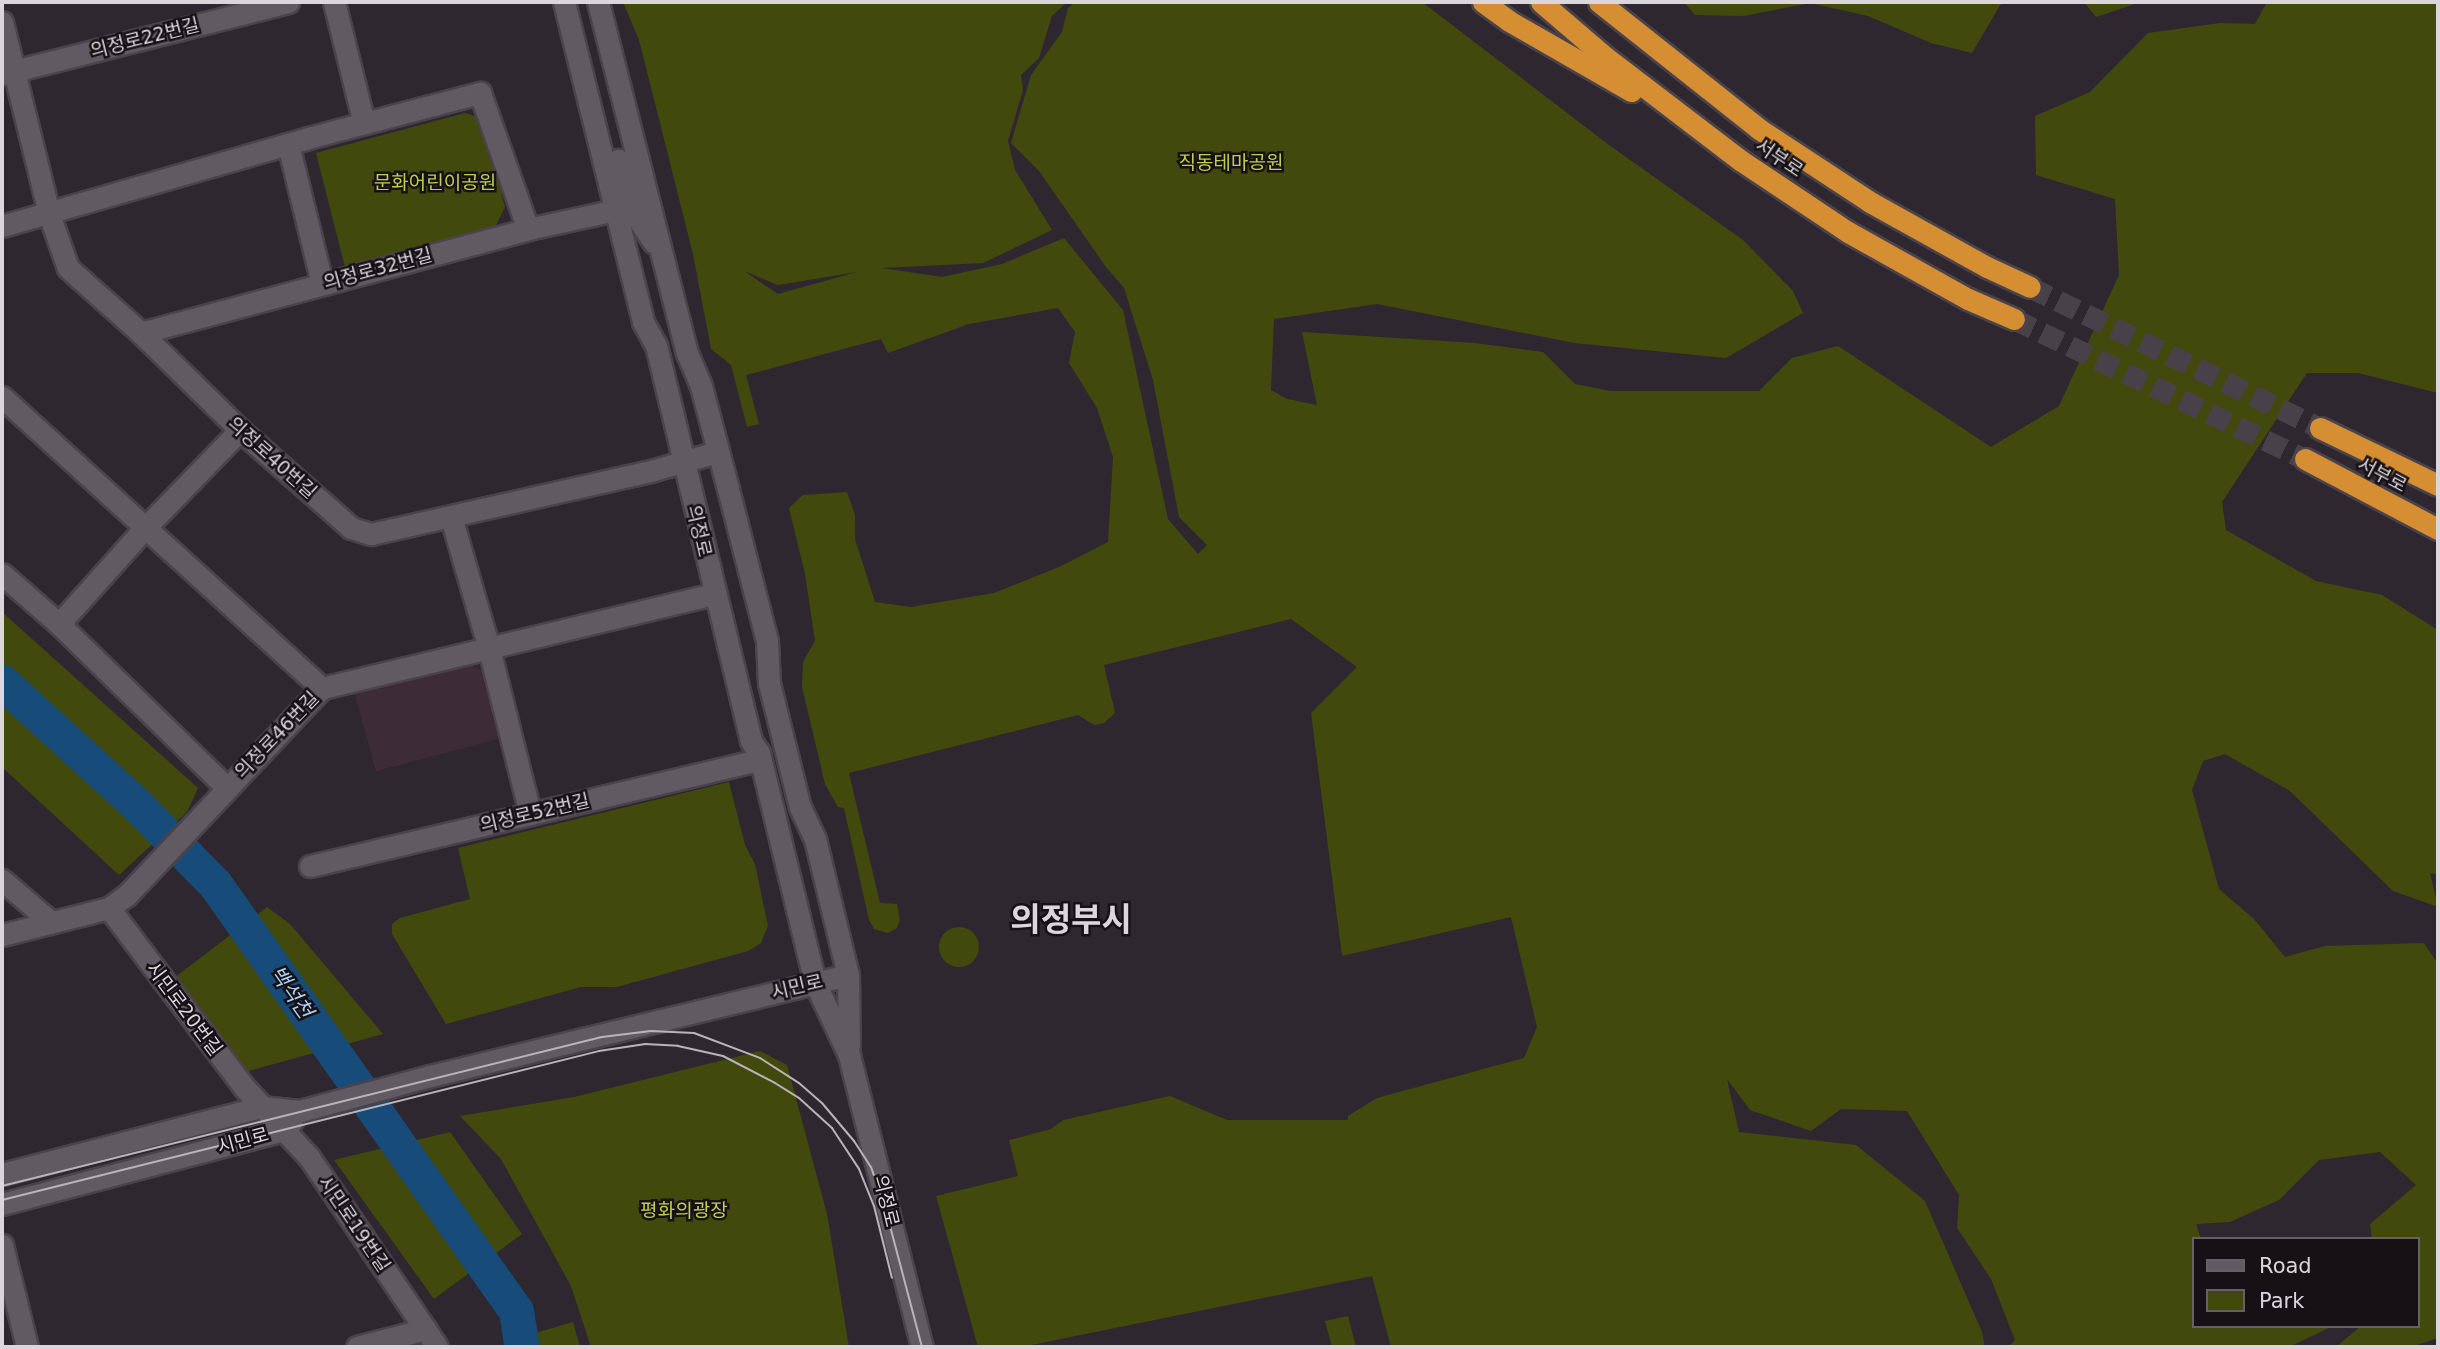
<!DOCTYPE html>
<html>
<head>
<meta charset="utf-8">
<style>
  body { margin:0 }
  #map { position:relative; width:2440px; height:1349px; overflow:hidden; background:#2f2730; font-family:"DejaVu Sans","Noto Sans KR",sans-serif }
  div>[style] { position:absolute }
  .education>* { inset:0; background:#3d2c35 }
  .green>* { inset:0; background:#42490d }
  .round { border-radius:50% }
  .river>* { height:35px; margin:-17.5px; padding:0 17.5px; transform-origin:17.5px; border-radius:17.5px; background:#164b7a }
  .highway-tunnel>* { height:21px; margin-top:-10.5px; transform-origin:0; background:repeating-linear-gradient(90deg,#49414a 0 21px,transparent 0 31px) }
  .roads { filter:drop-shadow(2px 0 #4a434b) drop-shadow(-2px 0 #4a434b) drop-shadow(0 2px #4a434b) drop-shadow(0 -2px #4a434b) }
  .minor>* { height:21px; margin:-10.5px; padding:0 10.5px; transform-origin:10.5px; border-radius:10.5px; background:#625a63 }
  .highway>* { height:21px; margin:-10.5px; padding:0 10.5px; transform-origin:10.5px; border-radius:10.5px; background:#d68e33 }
  .tram>* { height:2px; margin:-1px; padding:0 1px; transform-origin:1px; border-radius:1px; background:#b9b4ba }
  span { translate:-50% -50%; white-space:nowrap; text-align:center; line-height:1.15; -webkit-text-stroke:5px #151115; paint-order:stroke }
  .street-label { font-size:19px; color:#dbd6dc }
  .park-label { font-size:19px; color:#becf53 }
  .water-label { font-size:21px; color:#aecff1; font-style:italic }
  .town-label { font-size:33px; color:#dbd6dc; font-weight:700 }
  .frame { position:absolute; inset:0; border:4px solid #dbd6dc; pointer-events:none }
  .legend { position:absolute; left:2192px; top:1237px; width:228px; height:91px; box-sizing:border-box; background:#151115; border:2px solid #646065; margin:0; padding:9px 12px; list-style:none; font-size:21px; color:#dbd6dc }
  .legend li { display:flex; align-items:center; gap:14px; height:35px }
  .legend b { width:35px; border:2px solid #646065 }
</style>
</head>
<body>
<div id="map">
  <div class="education">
    <div style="clip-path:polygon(470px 665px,481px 670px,498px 739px,376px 771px,354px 692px)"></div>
  </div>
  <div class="green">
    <div style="clip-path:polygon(evenodd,623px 2px,1067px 2px,1052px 16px,1039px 58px,1021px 75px,1023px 90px,1008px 141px,1015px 170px,1052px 230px,983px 263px,882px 268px,942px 277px,1002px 264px,1064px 238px,1123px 310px,1168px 519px,1198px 554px,1207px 545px,1179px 517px,1153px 380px,1124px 288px,1106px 267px,1039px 171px,1011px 143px,1031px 75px,1062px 32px,1068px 8px,1075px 2px,1422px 2px,1609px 145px,1743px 240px,1793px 291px,1803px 313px,1726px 358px,1574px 343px,1377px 304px,1274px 319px,1271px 390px,1287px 399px,1317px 405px,1302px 332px,1475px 343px,1543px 352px,1575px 384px,1611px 391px,1759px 391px,1792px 358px,1838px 346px,1991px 447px,2059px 406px,2119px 275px,2115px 199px,2036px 175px,2035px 116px,2090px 92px,2148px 33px,2220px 23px,2255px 24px,2267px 2px,2438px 2px,2438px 393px,2358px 373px,2307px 373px,2222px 502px,2226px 530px,2316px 581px,2382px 595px,2438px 630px,2438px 875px,2430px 873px,2438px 907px,2393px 891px,2290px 791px,2225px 754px,2203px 761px,2192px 790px,2219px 889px,2254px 919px,2285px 957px,2325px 946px,2424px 943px,2438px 964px,2438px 1338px,2411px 1347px,2336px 1347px,2361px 1326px,2417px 1326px,2417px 1239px,2372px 1239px,2370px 1224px,2416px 1185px,2380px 1152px,2319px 1160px,2279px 1200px,2230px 1222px,2196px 1224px,2201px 1239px,2193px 1239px,2193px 1326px,2331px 1327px,2289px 1347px,2008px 1347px,2015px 1340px,1991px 1279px,1957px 1228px,1959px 1195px,1907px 1111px,1841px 1109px,1811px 1131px,1750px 1110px,1727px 1079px,1739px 1132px,1856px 1145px,1925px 1201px,1982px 1332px,1985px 1347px,1391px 1347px,1372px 1276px,1021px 1347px,978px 1347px,936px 1196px,1018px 1176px,1009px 1140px,1051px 1129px,1063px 1120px,1170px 1096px,1227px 1120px,1348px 1120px,1348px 1116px,1377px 1098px,1524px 1058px,1537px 1027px,1511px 917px,1342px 956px,1311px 713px,1357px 667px,1291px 619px,1104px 665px,1115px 713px,1104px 723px,1094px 725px,1078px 715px,849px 773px,880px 903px,897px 904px,900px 920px,897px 928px,888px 933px,874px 929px,869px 920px,844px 808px,838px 807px,825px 784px,802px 687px,803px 662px,815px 641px,805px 574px,789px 508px,803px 495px,847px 492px,855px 515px,855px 539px,875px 602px,911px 607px,994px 593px,1059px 567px,1108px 542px,1113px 457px,1097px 408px,1069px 363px,1075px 332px,1058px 308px,969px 324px,888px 353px,881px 339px,746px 375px,759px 424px,747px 427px,731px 365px,711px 349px,693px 254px,639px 40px,623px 2px,744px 271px,778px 285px,857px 272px,778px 294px,744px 271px)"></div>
    <div style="clip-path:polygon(1684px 2px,2007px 2px,2000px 5px,1972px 53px,1931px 43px,1868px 16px,1810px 3px,1744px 16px,1695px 15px)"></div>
    <div style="clip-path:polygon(2084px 2px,2141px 2px,2096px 17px)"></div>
    <div style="clip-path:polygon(465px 113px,481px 118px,505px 207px,494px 229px,345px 267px,316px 153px)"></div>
    <div style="clip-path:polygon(2px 612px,198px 788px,187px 812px,119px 875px,2px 767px)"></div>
    <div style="clip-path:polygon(729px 782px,745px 845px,755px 864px,768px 926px,761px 943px,748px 951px,617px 987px,581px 987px,446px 1024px,392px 934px,392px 924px,400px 918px,470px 899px,458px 848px)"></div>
    <div style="clip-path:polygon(267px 907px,290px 924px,383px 1034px,245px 1072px,174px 978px)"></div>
    <div class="round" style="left:939px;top:927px;width:40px;height:40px"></div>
    <div style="clip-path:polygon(760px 1051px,787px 1065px,827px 1214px,849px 1347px,591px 1347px,571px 1286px,501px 1159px,460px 1116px,574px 1097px)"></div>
    <div style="clip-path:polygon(450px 1132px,522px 1234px,434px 1299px,334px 1160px)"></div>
    <div style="clip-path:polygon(1348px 1316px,1356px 1347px,1332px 1347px,1325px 1321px)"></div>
    <div style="clip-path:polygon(573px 1322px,580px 1347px,539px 1347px,535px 1333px)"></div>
  </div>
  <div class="river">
    <div style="left:2px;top:682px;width:183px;rotate:42.3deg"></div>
    <div style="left:137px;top:805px;width:111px;rotate:45.4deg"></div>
    <div style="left:215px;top:884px;width:522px;rotate:54.82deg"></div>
    <div style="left:516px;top:1311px;width:36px;rotate:81deg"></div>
  </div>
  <div class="highway-tunnel">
    <div style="left:2030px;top:287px;width:322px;rotate:25.9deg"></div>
    <div style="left:2014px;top:319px;width:323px;rotate:25.7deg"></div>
  </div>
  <div class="roads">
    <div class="minor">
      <div style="left:334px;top:2px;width:125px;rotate:76.1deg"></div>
      <div style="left:564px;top:2px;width:330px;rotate:76.1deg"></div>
      <div style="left:643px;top:322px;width:26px;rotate:61deg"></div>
      <div style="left:656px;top:345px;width:407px;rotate:76.5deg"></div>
      <div style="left:751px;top:741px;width:14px;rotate:56deg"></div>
      <div style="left:759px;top:753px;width:237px;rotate:76.3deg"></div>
      <div style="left:815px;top:983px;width:80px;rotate:64.7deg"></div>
      <div style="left:849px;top:1055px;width:301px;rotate:76deg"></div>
      <div style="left:598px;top:2px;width:362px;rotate:75.8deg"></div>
      <div style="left:687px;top:353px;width:36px;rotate:67deg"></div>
      <div style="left:701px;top:386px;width:106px;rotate:75.3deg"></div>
      <div style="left:728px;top:489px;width:157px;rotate:75.6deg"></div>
      <div style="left:767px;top:641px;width:42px;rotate:87.3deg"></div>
      <div style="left:769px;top:683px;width:128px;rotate:76deg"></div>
      <div style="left:800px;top:807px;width:35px;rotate:65deg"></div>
      <div style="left:815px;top:839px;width:140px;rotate:76.4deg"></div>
      <div style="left:848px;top:975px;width:71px;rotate:89.2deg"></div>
      <div style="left:2px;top:22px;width:198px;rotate:76.2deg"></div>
      <div style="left:49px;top:214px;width:57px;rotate:70.6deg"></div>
      <div style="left:68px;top:268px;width:98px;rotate:41.7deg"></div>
      <div style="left:141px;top:333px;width:139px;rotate:44.4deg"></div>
      <div style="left:240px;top:430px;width:148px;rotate:41.4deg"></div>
      <div style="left:351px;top:528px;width:21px;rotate:17deg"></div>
      <div style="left:371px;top:534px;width:290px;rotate:-12.7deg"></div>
      <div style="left:654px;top:470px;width:66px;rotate:-15.9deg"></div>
      <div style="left:2px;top:74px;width:295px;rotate:-14.1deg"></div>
      <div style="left:288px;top:144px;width:144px;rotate:76.3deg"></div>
      <div style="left:2px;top:226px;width:318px;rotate:-16deg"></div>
      <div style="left:308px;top:138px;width:178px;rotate:-14.7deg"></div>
      <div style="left:480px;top:93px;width:144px;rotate:70.6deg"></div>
      <div style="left:141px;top:333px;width:401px;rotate:-15deg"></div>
      <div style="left:528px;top:229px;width:90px;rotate:-12.2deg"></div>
      <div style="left:616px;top:210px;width:19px;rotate:-78deg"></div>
      <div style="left:620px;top:191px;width:25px;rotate:-106deg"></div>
      <div style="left:613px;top:167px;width:9px;rotate:-54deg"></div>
      <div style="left:618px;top:160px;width:55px;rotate:73.2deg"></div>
      <div style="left:634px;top:213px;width:36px;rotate:56deg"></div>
      <div style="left:2px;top:397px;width:433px;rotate:42.3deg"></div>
      <div style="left:451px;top:517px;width:137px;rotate:73.9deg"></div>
      <div style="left:489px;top:649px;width:170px;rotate:76deg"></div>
      <div style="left:2px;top:574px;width:76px;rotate:41.3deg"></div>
      <div style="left:59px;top:624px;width:233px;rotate:44.3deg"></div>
      <div style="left:59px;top:624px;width:127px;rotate:-48.2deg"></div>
      <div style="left:144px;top:529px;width:138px;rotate:-45.9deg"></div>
      <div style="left:310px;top:866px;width:462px;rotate:-13.3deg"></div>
      <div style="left:2px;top:880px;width:65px;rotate:40.6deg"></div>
      <div style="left:109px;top:908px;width:223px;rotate:53deg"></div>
      <div style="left:243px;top:1086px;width:97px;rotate:47.1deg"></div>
      <div style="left:309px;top:1157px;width:229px;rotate:56deg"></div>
      <div style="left:2px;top:935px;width:110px;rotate:-14.2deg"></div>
      <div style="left:109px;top:908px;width:22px;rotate:-36deg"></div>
      <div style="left:127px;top:895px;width:284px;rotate:-46.7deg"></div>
      <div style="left:322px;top:688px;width:403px;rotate:-13.5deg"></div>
      <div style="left:2px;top:1174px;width:268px;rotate:-14.5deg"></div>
      <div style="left:262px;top:1107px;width:38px;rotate:6deg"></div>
      <div style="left:300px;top:1111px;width:135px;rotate:-15.1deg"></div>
      <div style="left:430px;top:1076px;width:430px;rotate:-13.6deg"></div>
      <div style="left:2px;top:1204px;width:293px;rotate:-14.7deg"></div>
      <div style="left:285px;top:1130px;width:11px;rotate:-52deg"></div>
      <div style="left:2px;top:1245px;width:105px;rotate:76.2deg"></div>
      <div style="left:357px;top:1347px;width:71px;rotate:-14.6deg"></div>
    </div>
    <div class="highway">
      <div style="left:1483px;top:2px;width:32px;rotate:36deg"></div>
      <div style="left:1509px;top:21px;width:141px;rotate:29.8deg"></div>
      <div style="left:1541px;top:2px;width:83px;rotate:40.6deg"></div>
      <div style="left:1604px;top:56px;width:171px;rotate:37.4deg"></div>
      <div style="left:1740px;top:160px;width:130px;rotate:33.7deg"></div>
      <div style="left:1848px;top:232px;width:137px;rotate:29.2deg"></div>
      <div style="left:1968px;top:299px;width:50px;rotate:23.5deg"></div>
      <div style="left:1599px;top:2px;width:204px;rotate:38.4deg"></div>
      <div style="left:1759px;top:129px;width:133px;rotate:33.3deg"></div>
      <div style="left:1870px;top:202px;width:134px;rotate:29.1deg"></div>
      <div style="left:1987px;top:267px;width:47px;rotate:24.9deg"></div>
      <div style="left:2320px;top:428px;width:131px;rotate:25.8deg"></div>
      <div style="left:2305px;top:459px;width:150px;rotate:27.8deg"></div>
    </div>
  </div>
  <div class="tram">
    <div style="left:2px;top:1186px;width:618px;rotate:-13.95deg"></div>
    <div style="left:602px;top:1037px;width:49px;rotate:-7deg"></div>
    <div style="left:651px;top:1031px;width:43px;rotate:2.7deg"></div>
    <div style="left:694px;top:1033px;width:71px;rotate:20.7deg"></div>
    <div style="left:760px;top:1058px;width:46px;rotate:32.7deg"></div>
    <div style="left:799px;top:1083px;width:30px;rotate:41deg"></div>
    <div style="left:822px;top:1103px;width:50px;rotate:49.9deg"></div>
    <div style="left:854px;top:1141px;width:31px;rotate:57deg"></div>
    <div style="left:871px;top:1167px;width:42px;rotate:70.7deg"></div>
    <div style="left:885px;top:1207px;width:145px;rotate:75.2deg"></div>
    <div style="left:2px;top:1200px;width:615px;rotate:-14.01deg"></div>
    <div style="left:599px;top:1051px;width:47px;rotate:-8.7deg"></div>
    <div style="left:645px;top:1044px;width:33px;rotate:3deg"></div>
    <div style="left:678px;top:1046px;width:46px;rotate:12.5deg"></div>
    <div style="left:723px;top:1056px;width:59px;rotate:27.4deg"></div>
    <div style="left:775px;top:1083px;width:28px;rotate:32deg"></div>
    <div style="left:799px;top:1098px;width:45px;rotate:42.3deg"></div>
    <div style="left:832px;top:1128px;width:49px;rotate:56.6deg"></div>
    <div style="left:859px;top:1169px;width:40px;rotate:68deg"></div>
    <div style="left:874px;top:1206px;width:74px;rotate:76deg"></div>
  </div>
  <div class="street-label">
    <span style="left:145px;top:38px;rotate:-14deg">의정로22번길</span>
    <span style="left:1779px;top:158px;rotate:34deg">서부로</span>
    <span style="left:378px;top:269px;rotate:-15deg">의정로32번길</span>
    <span style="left:272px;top:458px;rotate:42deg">의정로40번길</span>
    <span style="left:2382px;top:475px;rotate:28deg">서부로</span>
    <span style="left:699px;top:531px;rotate:77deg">의정로</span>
    <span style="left:277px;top:735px;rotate:-46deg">의정로46번길</span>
    <span style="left:535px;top:813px;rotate:-13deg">의정로52번길</span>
    <span style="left:797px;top:987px;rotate:-13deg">시민로</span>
    <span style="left:184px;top:1009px;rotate:53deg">시민로20번길</span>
    <span style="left:243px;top:1141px;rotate:-15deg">시민로</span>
    <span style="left:886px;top:1201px;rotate:76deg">의정로</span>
    <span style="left:354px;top:1224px;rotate:56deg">시민로19번길</span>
  </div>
  <div class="park-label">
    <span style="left:1231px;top:163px">직동테마공원</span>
    <span style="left:435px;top:183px">문화어린이공원</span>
    <span style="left:684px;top:1211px">평화의광장</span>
  </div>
  <div class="water-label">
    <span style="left:291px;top:992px;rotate:55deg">백석천</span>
  </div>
  <div class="town-label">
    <span style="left:1071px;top:920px">의정부시</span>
  </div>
  <div class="frame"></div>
  <ul class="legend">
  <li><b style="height:9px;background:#625a63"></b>Road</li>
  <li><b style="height:19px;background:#42490d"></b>Park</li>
  </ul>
</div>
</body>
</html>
